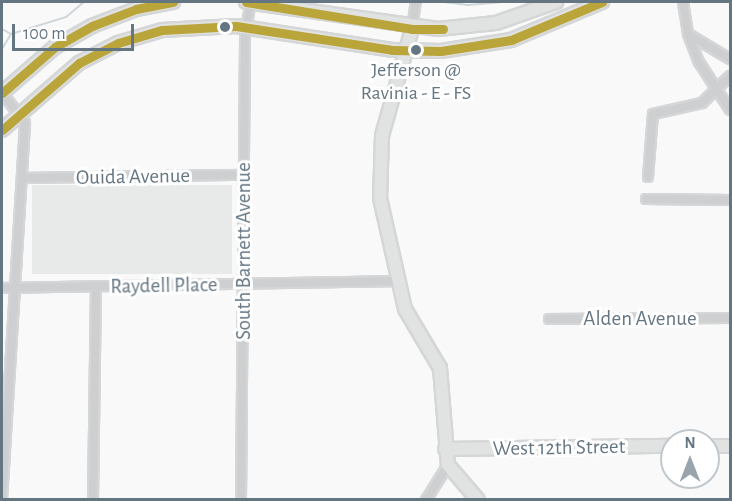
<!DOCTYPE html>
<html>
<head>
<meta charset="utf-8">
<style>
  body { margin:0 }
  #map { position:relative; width:732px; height:501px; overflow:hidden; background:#f9f9f9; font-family:"Alegreya Sans",sans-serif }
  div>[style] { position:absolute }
  .built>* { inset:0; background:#e8e9e9; transform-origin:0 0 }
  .stream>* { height:2px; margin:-1px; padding:0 1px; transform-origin:1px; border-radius:1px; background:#ced6d9 }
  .roads { filter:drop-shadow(2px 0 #d5d6d7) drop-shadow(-2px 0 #d5d6d7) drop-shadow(0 2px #d5d6d7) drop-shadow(0 -2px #d5d6d7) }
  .street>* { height:8px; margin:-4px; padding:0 4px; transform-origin:4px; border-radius:4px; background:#cecfd0 }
  .secondary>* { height:12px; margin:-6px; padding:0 6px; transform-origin:6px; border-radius:6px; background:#e1e2e2 }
  .bus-1>* { height:9px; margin:-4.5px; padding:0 4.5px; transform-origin:4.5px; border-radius:4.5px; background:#baa53b }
  .dots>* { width:16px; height:16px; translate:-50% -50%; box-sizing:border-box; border:3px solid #fff; border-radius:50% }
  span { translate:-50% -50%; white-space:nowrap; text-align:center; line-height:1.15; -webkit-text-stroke:6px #fff; paint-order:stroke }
  .bus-label { font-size:20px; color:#657683 }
  .street-label { font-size:21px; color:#657683 }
  .frame { position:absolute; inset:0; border:3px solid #657683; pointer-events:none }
  .north { position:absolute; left:660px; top:429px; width:60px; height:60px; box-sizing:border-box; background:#fff; border:2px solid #c1c8cd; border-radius:50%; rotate:0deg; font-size:16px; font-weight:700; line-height:24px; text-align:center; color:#657683 }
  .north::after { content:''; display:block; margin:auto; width:21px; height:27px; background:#99a4ac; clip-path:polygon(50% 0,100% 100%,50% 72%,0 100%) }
  .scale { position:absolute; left:12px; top:24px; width:122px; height:27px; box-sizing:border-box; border:3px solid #657683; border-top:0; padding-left:8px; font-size:18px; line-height:21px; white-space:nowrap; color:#657683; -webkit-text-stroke:4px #fff; paint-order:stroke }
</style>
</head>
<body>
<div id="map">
  <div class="built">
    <div style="left:232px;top:185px;width:89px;height:200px;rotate:90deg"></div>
  </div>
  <div class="stream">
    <div style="left:444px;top:2px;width:24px;rotate:7deg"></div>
    <div style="left:468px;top:5px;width:38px;rotate:-5deg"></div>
    <div style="left:2px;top:29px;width:10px;rotate:29deg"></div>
    <div style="left:2px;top:49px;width:17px;rotate:-59deg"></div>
    <div style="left:11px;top:34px;width:58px;rotate:-17.2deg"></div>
    <div style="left:66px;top:17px;width:23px;rotate:-40deg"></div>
  </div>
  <div class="roads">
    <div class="street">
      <div style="left:683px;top:2px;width:32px;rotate:81deg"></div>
      <div style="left:688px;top:34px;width:30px;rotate:69deg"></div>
      <div style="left:699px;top:62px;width:57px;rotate:57.1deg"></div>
      <div style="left:412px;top:29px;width:27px;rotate:-82deg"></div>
      <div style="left:688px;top:34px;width:49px;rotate:30.8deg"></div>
      <div style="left:648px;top:177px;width:63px;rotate:-85.5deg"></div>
      <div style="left:653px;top:114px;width:50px;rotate:-12.7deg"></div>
      <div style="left:702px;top:103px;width:39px;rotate:-44deg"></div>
      <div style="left:22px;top:178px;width:222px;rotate:-0.8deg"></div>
      <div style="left:646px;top:199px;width:84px;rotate:0.7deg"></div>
      <div style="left:2px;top:288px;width:397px;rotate:-1deg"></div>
      <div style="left:549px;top:319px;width:181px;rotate:-0.3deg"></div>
      <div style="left:2px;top:500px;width:378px;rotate:-86.5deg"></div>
      <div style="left:25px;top:123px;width:38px;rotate:-127deg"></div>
      <div style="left:93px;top:500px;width:213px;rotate:-89.2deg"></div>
      <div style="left:241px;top:500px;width:465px;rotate:-89.5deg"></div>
      <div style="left:245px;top:35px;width:34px;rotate:-80deg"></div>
      <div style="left:426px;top:500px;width:41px;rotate:-57.8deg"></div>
    </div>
    <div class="secondary">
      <div style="left:246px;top:2px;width:194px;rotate:8deg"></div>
      <div style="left:438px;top:29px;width:58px;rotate:-5.9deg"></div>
      <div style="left:496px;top:23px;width:64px;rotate:-19.3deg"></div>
      <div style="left:412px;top:29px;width:111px;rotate:105.7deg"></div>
      <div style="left:382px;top:136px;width:62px;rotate:91.8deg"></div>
      <div style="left:380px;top:198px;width:114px;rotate:77.3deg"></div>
      <div style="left:405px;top:309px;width:69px;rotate:59.3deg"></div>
      <div style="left:440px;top:368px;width:97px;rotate:85.3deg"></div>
      <div style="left:448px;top:465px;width:46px;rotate:49.4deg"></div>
      <div style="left:2px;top:93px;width:70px;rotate:-41deg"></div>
      <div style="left:55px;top:47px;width:43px;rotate:-29.6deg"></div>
      <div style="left:92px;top:26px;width:47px;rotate:-21.1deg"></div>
      <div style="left:136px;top:9px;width:38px;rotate:-11deg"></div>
      <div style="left:2px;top:130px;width:102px;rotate:-41deg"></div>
      <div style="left:79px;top:63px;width:44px;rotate:-27.1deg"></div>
      <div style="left:118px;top:43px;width:46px;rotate:-16.5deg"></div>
      <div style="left:162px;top:30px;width:74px;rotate:-3.1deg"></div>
      <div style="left:236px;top:26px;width:158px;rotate:8.7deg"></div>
      <div style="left:392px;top:50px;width:49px;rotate:1.2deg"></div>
      <div style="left:441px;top:51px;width:71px;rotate:-8.9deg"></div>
      <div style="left:511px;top:40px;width:99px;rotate:-22.7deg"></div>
      <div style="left:708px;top:446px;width:22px"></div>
      <div style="left:445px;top:449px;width:227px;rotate:-0.8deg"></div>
    </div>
  </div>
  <div class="bus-1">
    <div style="left:246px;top:2px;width:168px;rotate:9.2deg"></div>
    <div style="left:412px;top:29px;width:31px"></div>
    <div style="left:2px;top:93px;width:70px;rotate:-41deg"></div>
    <div style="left:55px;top:47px;width:43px;rotate:-29.6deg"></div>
    <div style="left:92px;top:26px;width:47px;rotate:-21.1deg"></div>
    <div style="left:136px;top:9px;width:38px;rotate:-11deg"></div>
    <div style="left:2px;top:130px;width:102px;rotate:-41deg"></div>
    <div style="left:79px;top:63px;width:44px;rotate:-27.1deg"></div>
    <div style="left:118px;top:43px;width:46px;rotate:-16.5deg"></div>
    <div style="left:162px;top:30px;width:74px;rotate:-3.1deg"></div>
    <div style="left:236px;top:26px;width:158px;rotate:8.7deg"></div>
    <div style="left:392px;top:50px;width:49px;rotate:1.2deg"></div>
    <div style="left:441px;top:51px;width:71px;rotate:-8.9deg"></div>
    <div style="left:511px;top:40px;width:99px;rotate:-22.7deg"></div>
  </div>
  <div class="dots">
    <div style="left:225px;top:27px;background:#657683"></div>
    <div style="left:416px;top:50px;background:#657683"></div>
  </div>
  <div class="bus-label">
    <span style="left:416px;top:82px">Jefferson @<br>Ravinia - E - FS</span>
  </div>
  <div class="street-label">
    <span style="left:133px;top:177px;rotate:-1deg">Ouida Avenue</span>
    <span style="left:244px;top:251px;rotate:-90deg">South Barnett Avenue</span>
    <span style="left:164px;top:286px;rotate:-1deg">Raydell Place</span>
    <span style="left:640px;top:319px">Alden Avenue</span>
    <span style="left:559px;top:448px;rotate:-1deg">West 12th Street</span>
  </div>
  <div class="frame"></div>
  <div class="north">N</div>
  <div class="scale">100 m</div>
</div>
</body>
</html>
